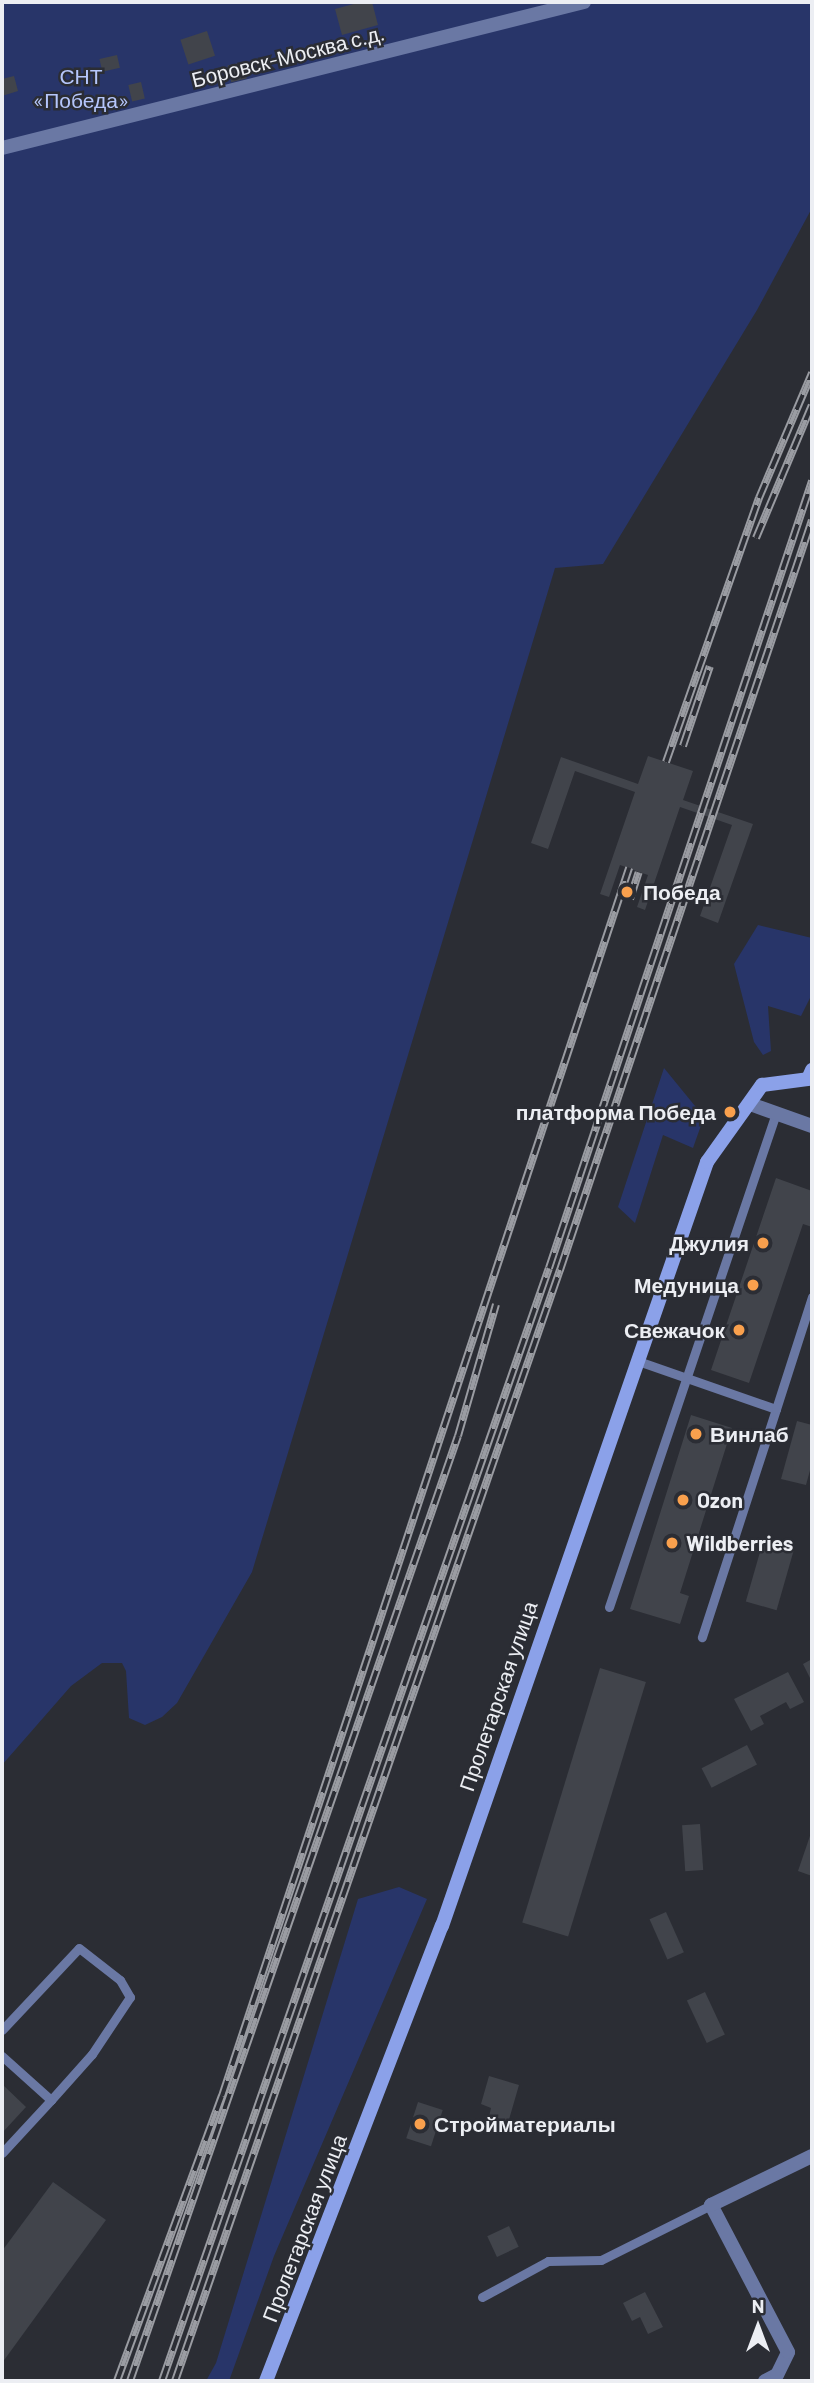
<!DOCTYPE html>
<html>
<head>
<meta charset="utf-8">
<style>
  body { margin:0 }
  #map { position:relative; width:814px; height:2383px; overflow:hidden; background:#2b2d34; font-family:Barlow,sans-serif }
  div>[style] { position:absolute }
  .green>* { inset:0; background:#283569 }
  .building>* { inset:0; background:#41444b; transform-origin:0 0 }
  .service>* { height:9px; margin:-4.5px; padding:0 4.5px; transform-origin:4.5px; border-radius:4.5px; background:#6a78a4 }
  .minor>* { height:14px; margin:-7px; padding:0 7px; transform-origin:7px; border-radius:7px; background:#6a78a4 }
  .secondary>* { height:14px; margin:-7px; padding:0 7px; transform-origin:7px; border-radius:7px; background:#8ba1e9 }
  .rail>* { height:8px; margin-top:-4px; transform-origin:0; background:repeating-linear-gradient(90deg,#2b2d34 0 16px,#9a9ca2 0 32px); box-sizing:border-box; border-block:2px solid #9a9ca2 }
  .dots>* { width:19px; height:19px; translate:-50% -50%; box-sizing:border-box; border:4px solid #2b2d34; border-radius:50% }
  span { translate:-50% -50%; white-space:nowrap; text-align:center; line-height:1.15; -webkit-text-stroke:5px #2b2d34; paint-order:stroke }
  .street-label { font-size:21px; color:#eceef3 }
  .park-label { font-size:21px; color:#b5c6fb }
  .poi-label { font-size:21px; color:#eceef3; font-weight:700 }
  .left { translate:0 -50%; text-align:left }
  .right { translate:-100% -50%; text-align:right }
  .frame { position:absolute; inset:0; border:4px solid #eceef3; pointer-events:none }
  .north { position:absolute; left:723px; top:2292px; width:70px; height:70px; -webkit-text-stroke:5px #2b2d34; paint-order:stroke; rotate:0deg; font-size:19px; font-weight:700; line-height:28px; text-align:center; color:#eceef3 }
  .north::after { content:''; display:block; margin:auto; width:24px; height:32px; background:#eceef3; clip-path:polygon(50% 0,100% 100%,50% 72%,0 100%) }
</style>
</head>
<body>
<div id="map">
  <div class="green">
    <div style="clip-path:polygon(2px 2px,812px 2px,812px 208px,757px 310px,603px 564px,555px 568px,252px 1572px,177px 1703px,162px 1717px,145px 1725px,129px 1718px,126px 1671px,122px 1663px,102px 1663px,71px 1686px,2px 1765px)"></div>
    <div style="clip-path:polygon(758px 925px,812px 938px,812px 994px,801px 1016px,768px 1006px,771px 1051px,763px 1055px,754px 1042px,734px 964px)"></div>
    <div style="clip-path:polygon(664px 1068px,704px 1117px,693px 1148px,663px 1135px,635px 1223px,618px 1207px)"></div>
    <div style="clip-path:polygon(399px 1887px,427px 1899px,274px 2256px,229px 2381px,206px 2381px,216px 2363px,358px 1899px)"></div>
  </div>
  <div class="building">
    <div style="clip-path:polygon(361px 2px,372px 2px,378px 25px,342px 35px,335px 9px)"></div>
    <div style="left:207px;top:31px;width:26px;height:28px;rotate:72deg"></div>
    <div style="left:117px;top:55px;width:13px;height:18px;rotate:77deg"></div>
    <div style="left:243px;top:62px;width:17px;height:16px;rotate:77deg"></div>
    <div style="clip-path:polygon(14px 76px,18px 91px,2px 96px,2px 79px)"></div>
    <div style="left:141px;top:82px;width:17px;height:13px;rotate:77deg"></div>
    <div style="clip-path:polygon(648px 756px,693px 771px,683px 800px,753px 824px,718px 923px,700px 916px,732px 825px,680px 807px,645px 910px,637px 907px,648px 875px,639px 872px,620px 865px,609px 897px,600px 894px,635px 792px,575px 771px,548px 849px,531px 843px,561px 757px,638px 784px)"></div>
    <div style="clip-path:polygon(776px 1178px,812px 1191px,812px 1227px,803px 1224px,749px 1383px,711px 1370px)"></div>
    <div style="clip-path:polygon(691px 1415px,732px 1428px,680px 1593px,689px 1596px,680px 1624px,630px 1609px)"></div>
    <div style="clip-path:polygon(797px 1421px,812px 1425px,812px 1463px,806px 1485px,781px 1479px)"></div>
    <div style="left:764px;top:1538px;width:32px;height:66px;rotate:16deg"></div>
    <div style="clip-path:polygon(812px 1659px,812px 1682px,803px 1664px)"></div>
    <div style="left:600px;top:1668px;width:48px;height:266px;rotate:17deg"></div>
    <div style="clip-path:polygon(788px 1672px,804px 1702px,790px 1709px,786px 1702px,760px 1716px,764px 1724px,751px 1731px,734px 1699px)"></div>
    <div style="left:747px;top:1745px;width:22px;height:51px;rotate:63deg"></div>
    <div style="left:700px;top:1824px;width:46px;height:18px;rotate:86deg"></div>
    <div style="clip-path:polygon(812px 1830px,812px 1876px,798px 1871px)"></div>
    <div style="left:666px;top:1912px;width:44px;height:18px;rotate:66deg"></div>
    <div style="left:705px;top:1992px;width:47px;height:20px;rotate:65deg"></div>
    <div style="clip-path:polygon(489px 2076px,519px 2085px,508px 2123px,489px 2117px,491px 2108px,481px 2104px)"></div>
    <div style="clip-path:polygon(2px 2084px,26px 2107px,2px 2133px)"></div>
    <div style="left:418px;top:2102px;width:26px;height:38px;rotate:18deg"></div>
    <div style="clip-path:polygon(53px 2182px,106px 2220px,2px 2363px,2px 2251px)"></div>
    <div style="left:509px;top:2226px;width:23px;height:24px;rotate:65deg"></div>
    <div style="clip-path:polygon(645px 2292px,663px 2327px,648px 2334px,640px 2317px,632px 2321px,623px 2303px)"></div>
  </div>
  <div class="service">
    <div style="left:638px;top:1361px;width:146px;rotate:19.2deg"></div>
    <div style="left:776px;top:1409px;width:240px;rotate:108deg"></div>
    <div style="left:776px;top:1409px;width:118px;rotate:-72.2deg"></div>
    <div style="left:609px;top:1607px;width:521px;rotate:-71.32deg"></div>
    <div style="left:2px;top:2030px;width:112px;rotate:-46.8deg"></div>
    <div style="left:79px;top:1948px;width:52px;rotate:38deg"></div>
    <div style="left:120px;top:1980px;width:20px;rotate:60deg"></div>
    <div style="left:130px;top:1997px;width:69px;rotate:123.7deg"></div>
    <div style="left:92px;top:2054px;width:62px;rotate:131.7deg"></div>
    <div style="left:2px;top:2056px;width:66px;rotate:41.9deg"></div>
    <div style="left:51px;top:2100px;width:72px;rotate:132.8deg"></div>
    <div style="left:482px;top:2297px;width:75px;rotate:-28.6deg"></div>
    <div style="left:548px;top:2261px;width:53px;rotate:-1.1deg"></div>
    <div style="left:601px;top:2260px;width:123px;rotate:-26.6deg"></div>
  </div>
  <div class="minor">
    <div style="left:2px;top:148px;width:600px;rotate:-14.08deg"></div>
    <div style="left:750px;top:1104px;width:66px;rotate:19.5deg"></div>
    <div style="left:765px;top:2381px;width:13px;rotate:-27deg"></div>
    <div style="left:777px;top:2375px;width:25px;rotate:-64deg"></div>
    <div style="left:788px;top:2352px;width:166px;rotate:-117.6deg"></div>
    <div style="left:711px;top:2205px;width:112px;rotate:-25.9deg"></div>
  </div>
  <div class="secondary">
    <div style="left:266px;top:2381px;width:488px;rotate:-68.9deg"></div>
    <div style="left:442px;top:1926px;width:809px;rotate:-70.87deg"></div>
    <div style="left:707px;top:1162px;width:95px;rotate:-54.5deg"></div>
    <div style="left:762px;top:1085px;width:46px;rotate:-7.4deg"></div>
    <div style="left:808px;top:1079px;width:10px;rotate:-66deg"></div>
  </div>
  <div class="rail">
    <div style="left:756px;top:538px;width:144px;rotate:-67.2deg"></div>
    <div style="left:683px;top:746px;width:84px;rotate:-71.4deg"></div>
    <div style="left:666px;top:762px;width:280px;rotate:-70.6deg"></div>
    <div style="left:759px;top:498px;width:136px;rotate:-67deg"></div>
    <div style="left:630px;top:899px;width:28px;rotate:-72deg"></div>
    <div style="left:117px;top:2381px;width:304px;rotate:-69.8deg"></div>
    <div style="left:222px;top:2096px;width:1294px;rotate:-71.66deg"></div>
    <div style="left:130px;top:2381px;width:1000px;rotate:-70.86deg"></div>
    <div style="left:458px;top:1436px;width:137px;rotate:-73.9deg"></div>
    <div style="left:162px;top:2381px;width:1178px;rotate:-70.83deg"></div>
    <div style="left:549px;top:1268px;width:830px;rotate:-71.52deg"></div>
    <div style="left:175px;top:2381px;width:1176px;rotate:-70.89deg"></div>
    <div style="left:560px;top:1270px;width:791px;rotate:-71.43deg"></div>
  </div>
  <div class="dots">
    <div style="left:627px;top:892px;background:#f9a04d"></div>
    <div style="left:730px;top:1112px;background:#f9a04d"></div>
    <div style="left:763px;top:1243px;background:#f9a04d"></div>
    <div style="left:753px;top:1285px;background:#f9a04d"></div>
    <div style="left:739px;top:1330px;background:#f9a04d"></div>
    <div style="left:696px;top:1434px;background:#f9a04d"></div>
    <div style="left:683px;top:1500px;background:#f9a04d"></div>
    <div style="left:672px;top:1543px;background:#f9a04d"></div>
    <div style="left:420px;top:2124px;background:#f9a04d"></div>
  </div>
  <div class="street-label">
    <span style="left:288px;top:56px;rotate:-14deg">Боровск-Москва с.д.</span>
    <span style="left:498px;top:1696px;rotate:-71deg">Пролетарская улица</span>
    <span style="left:304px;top:2228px;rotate:-69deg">Пролетарская улица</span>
  </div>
  <div class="park-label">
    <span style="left:81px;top:88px">СНТ<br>«Победа»</span>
  </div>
  <div class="poi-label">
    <span class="left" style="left:643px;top:892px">Победа</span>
    <span class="right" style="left:716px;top:1112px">платформа Победа</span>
    <span class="right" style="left:749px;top:1243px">Джулия</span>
    <span class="right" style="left:739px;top:1285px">Медуница</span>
    <span class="right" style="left:725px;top:1330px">Свежачок</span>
    <span class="left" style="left:710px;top:1434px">Винлаб</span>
    <span class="left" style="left:697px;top:1500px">Ozon</span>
    <span class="left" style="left:686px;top:1543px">Wildberries</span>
    <span class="left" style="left:434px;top:2124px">Стройматериалы</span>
  </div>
  <div class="frame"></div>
  <div class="north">N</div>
</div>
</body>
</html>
